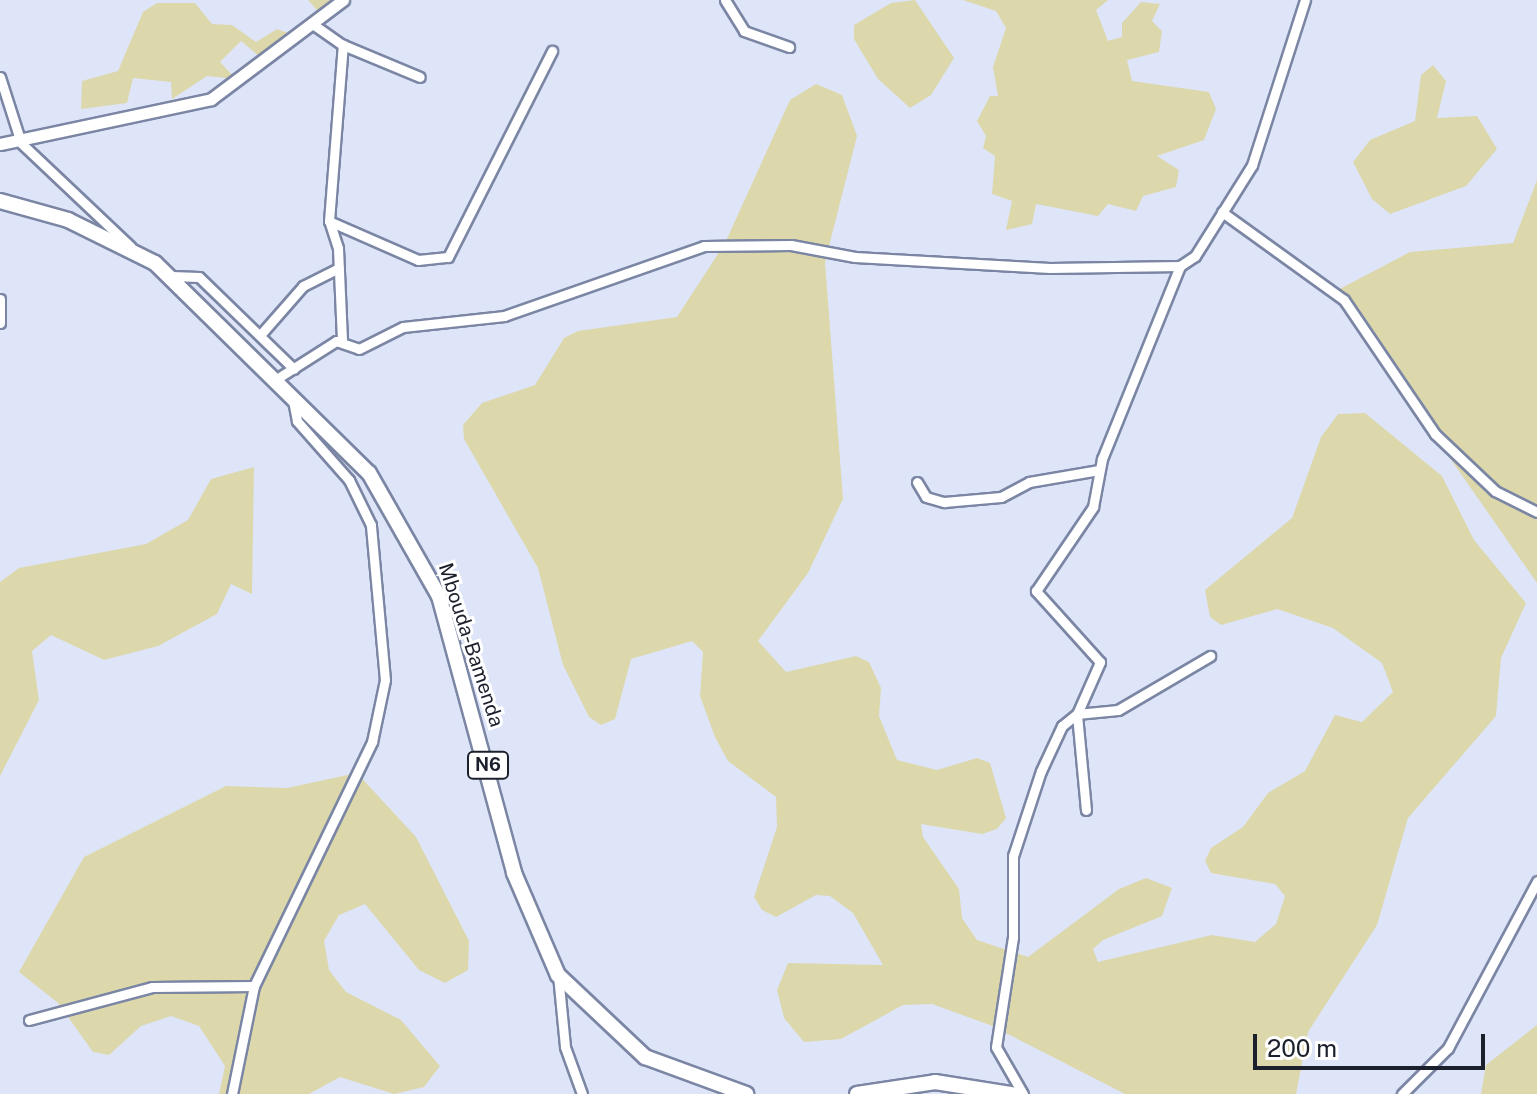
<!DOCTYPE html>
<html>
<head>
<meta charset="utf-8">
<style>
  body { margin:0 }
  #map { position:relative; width:1537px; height:1094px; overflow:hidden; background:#dee5f9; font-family:"Public Sans",sans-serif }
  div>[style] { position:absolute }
  .green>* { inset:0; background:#dcd8ac }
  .roads { filter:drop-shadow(2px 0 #7b86a4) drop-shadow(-2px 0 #7b86a4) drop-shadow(0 2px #7b86a4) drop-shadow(0 -2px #7b86a4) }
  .minor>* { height:9px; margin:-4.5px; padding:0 4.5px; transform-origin:4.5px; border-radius:4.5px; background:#fff }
  .tertiary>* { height:11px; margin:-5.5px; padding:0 5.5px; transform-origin:5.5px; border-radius:5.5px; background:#fff }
  .trunk>* { height:14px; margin:-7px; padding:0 7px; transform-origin:7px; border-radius:7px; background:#fff }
  span { translate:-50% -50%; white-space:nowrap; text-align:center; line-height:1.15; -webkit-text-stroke:6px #fff; paint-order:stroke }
  .shield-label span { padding:2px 6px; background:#fff; border:2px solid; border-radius:6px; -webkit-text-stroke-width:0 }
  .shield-label { font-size:18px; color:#1c202c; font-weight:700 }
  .street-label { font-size:20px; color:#1c202c }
  .scale { position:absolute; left:1253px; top:1034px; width:232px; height:36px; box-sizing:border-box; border:4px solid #1c202c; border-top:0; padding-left:10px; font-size:24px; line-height:28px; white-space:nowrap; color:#1c202c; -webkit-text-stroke:6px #fff; paint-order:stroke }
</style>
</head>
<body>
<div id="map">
  <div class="green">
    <div style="clip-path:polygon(308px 0,345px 0,266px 62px,241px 41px,220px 62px,236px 79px,207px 76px,172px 99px,171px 82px,133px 78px,127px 103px,81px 109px,82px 81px,118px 71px,143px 12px,157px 3px,195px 3px,212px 24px,232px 25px,256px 42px,277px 29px,288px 33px,317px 10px)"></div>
    <div style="clip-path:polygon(915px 0,954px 58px,931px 95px,910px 108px,878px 79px,854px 39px,854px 25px,891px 3px)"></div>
    <div style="clip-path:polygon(963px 0,1108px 0,1096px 10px,1108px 41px,1122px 37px,1122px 23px,1141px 2px,1160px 4px,1152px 21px,1162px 31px,1159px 52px,1127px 60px,1132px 81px,1209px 92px,1216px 109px,1204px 140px,1157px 156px,1179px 170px,1176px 187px,1143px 196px,1136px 211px,1108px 204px,1098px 216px,1036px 204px,1032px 224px,1006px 230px,1012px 201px,992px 194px,995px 156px,983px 148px,986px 136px,977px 121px,990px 96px,998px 96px,993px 67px,1006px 28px,996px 11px)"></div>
    <div style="clip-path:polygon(1433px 65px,1446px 81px,1437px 118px,1477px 116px,1497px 149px,1466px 186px,1390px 214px,1372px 199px,1353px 162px,1370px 140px,1415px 121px,1421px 75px)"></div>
    <div style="clip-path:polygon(816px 84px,842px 95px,857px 136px,825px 262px,843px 499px,808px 573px,758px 641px,786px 672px,856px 656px,869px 662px,881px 688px,879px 716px,897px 760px,937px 770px,977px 758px,990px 763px,1006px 818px,997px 829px,982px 834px,921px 824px,923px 837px,959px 889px,962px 918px,977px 940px,1028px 957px,1119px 889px,1146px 878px,1172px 888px,1162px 916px,1103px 940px,1093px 949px,1098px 962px,1212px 935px,1255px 942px,1276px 924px,1285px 896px,1275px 884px,1211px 873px,1205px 861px,1211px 848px,1243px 827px,1268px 793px,1305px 771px,1335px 715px,1362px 722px,1393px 692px,1382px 663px,1333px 628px,1277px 609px,1221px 625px,1210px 617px,1205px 590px,1292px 518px,1321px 437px,1338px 414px,1365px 413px,1442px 476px,1474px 540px,1526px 603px,1501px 658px,1496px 716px,1408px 818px,1377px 925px,1308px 1032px,1296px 1094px,1125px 1094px,990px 1025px,932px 1004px,903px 1005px,841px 1039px,804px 1042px,784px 1018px,777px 990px,788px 963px,883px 965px,853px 913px,830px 896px,816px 895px,776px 917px,762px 910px,754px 897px,777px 827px,776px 797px,728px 761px,715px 737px,700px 696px,703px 652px,692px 641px,631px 659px,615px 719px,601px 725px,589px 717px,563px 665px,538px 568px,464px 439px,463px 425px,482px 403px,535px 385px,564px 338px,578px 331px,677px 317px,725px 243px,790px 100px)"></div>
    <div style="clip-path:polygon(1537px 180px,1537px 583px,1334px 292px,1410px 252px,1513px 243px)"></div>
    <div style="clip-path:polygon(254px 467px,252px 594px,231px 584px,217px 614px,158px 646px,104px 660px,51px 635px,32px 651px,39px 700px,0 776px,0 582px,19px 568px,146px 544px,188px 520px,211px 479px)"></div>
    <div style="clip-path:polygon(357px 773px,416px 837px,469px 941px,468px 970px,445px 983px,419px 970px,365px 904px,339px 915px,324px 941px,329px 970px,346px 992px,401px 1020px,440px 1066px,424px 1087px,394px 1094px,340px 1077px,309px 1094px,219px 1094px,225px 1066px,199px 1026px,171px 1016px,141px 1026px,109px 1055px,93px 1052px,58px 1003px,19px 972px,84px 857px,226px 786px,287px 788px)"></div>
    <div style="clip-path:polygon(1537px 1025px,1537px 1094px,1481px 1094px,1486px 1065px)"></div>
  </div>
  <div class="roads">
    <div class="minor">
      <div style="left:725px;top:0;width:36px;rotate:58deg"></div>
      <div style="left:744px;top:31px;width:48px;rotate:19.6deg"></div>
      <div style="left:314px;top:25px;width:35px;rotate:35deg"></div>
      <div style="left:343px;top:45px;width:83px;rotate:22.6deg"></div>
      <div style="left:0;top:77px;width:69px;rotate:72.3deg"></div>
      <div style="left:21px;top:143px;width:151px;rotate:43.4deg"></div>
      <div style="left:1222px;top:212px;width:150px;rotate:35.8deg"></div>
      <div style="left:1344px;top:300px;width:162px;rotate:55.8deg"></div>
      <div style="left:1435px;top:434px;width:83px;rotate:43.5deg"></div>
      <div style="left:1495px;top:491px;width:47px;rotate:26.6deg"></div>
      <div style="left:329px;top:221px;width:97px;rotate:23.7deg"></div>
      <div style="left:418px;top:260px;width:30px;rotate:-6deg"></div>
      <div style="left:448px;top:257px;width:231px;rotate:-63.2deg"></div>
      <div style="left:171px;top:276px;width:28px;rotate:2deg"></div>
      <div style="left:199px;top:277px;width:132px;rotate:44.1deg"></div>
      <div style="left:0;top:299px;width:24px;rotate:90deg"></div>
      <div style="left:261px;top:334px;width:64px;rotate:-48.8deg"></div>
      <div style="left:303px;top:286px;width:40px;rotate:-26.6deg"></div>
      <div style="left:342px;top:340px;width:92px;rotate:-92.5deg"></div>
      <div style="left:338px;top:248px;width:28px;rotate:-108deg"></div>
      <div style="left:329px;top:221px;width:177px;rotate:-85.5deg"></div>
      <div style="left:278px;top:378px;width:69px;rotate:-32.5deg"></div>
      <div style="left:336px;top:341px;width:24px;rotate:19deg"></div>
      <div style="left:359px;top:349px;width:49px;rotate:-26.6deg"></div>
      <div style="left:403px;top:327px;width:102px;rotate:-6.2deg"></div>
      <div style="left:504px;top:316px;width:212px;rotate:-19.3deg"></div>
      <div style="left:704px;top:246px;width:87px;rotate:-0.7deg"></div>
      <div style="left:791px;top:245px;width:65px;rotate:10.6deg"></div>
      <div style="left:855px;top:257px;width:195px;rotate:3.2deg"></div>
      <div style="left:1050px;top:268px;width:130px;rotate:-0.9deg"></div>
      <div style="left:1180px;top:266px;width:18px;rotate:-34deg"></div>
      <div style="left:1195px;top:256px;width:107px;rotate:-57.9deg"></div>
      <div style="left:1252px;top:165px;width:173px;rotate:-72.2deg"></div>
      <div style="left:917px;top:482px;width:17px;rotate:59deg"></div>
      <div style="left:926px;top:497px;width:19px;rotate:16deg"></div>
      <div style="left:944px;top:502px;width:57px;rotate:-5deg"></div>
      <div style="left:1001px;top:497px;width:32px;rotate:-28deg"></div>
      <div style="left:1029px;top:482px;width:71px;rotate:-9.7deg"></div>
      <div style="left:1086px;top:810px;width:96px;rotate:-95.4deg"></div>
      <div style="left:1077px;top:714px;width:57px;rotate:-66.1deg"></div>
      <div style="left:1100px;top:662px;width:96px;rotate:-132deg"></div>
      <div style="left:1036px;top:591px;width:102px;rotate:-55.8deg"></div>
      <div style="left:1093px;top:507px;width:49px;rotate:-79.4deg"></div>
      <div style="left:1102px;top:459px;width:208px;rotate:-68deg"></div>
      <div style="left:558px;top:975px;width:72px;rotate:84.4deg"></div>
      <div style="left:565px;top:1047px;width:50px;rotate:70.1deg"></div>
      <div style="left:29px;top:1020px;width:127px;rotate:-15deg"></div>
      <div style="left:152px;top:987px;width:102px;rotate:-0.6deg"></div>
      <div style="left:232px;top:1094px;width:110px;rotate:-78.5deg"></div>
      <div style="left:254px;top:986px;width:271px;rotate:-64.2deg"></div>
      <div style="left:372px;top:742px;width:63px;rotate:-78.2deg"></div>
      <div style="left:385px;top:680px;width:156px;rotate:-95.2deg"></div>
      <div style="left:371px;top:525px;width:50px;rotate:-116.1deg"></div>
      <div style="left:349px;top:480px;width:79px;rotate:-131.4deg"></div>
      <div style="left:297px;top:421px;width:26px;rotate:-101deg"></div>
      <div style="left:1023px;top:1094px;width:54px;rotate:-119.9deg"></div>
      <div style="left:996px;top:1047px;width:111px;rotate:-81.2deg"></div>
      <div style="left:1013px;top:937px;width:81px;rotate:-90deg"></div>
      <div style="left:1013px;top:856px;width:89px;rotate:-71.8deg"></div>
      <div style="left:1041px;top:771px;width:50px;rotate:-65deg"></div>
      <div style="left:1062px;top:726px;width:19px;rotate:-39deg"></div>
      <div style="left:1077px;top:714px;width:41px;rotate:-5.6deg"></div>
      <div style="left:1118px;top:710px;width:107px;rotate:-30.4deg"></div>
      <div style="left:1402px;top:1094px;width:65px;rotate:-45deg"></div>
      <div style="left:1448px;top:1048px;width:189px;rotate:-61.9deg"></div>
    </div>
    <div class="tertiary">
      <div style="left:0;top:144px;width:216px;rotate:-12deg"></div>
      <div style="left:211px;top:99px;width:165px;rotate:-36.9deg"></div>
    </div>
    <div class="trunk">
      <div style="left:0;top:201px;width:71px;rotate:15.6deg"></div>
      <div style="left:68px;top:220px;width:97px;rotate:26.3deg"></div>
      <div style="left:155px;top:263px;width:300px;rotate:44.5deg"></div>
      <div style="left:369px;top:473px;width:142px;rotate:60.4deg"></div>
      <div style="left:439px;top:596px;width:287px;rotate:74.8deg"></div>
      <div style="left:514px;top:873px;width:111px;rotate:66.7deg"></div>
      <div style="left:558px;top:975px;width:120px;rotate:43.3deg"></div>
      <div style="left:645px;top:1057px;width:108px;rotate:20.1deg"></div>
      <div style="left:857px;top:1094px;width:79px;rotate:-8.7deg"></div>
      <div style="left:935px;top:1082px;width:78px;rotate:8.9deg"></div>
    </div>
  </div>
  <div class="shield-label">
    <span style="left:488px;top:765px">N6</span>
  </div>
  <div class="street-label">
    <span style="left:471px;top:645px;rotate:72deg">Mbouda-Bamenda</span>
  </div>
  <div class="scale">200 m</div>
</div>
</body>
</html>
